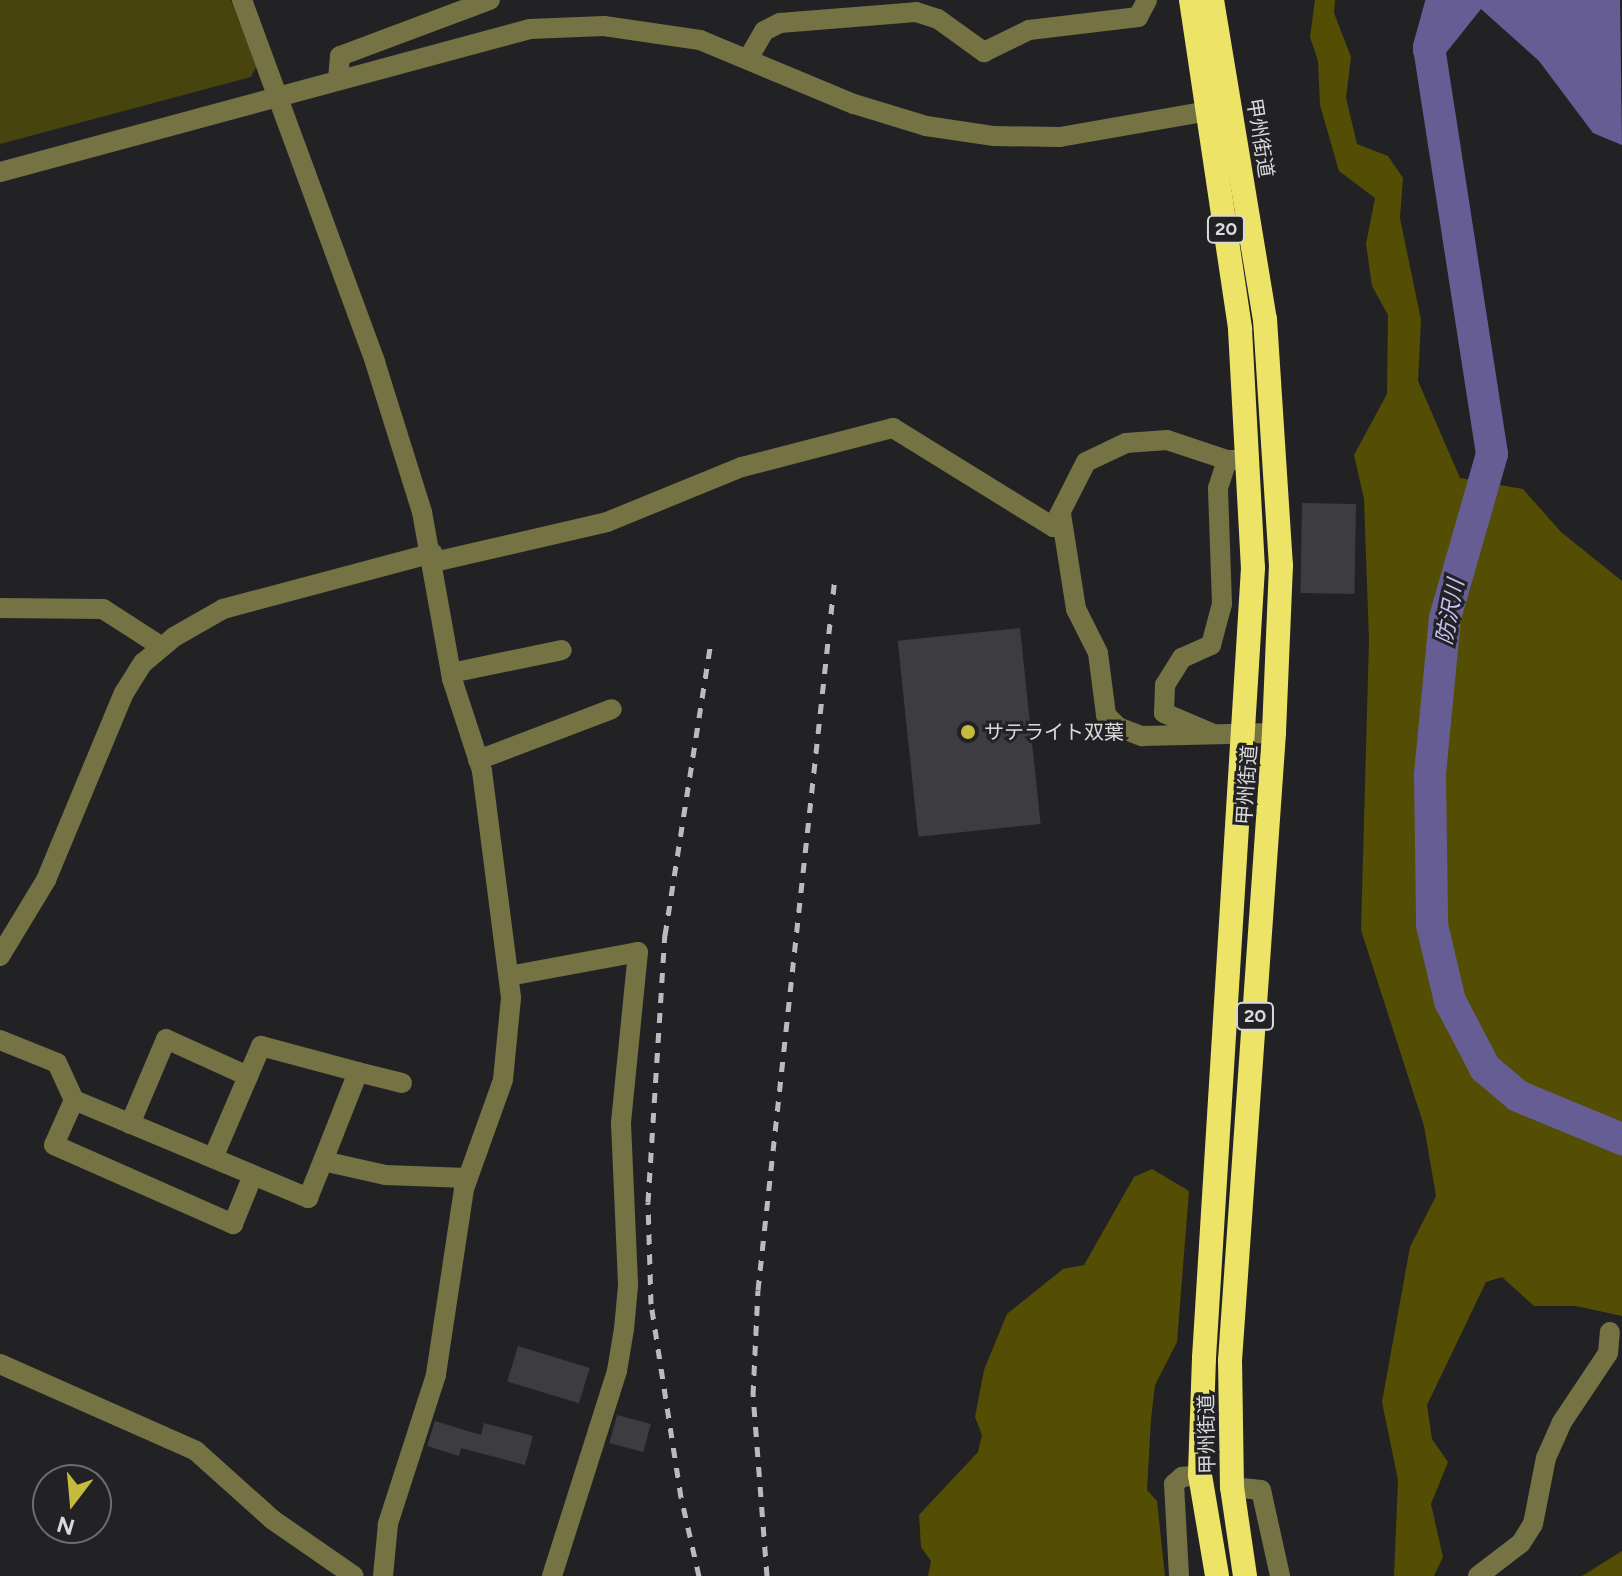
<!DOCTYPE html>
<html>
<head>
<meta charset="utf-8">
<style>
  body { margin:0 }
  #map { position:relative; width:1622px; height:1576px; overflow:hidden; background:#222225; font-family:Figtree,"Noto Sans JP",sans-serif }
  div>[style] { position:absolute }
  .green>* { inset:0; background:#48440e }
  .forest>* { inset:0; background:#534e03 }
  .water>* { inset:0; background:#655d94 }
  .river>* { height:32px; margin:-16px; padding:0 16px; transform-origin:16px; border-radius:16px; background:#655d94 }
  .building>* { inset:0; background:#3d3d41; transform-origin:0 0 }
  .minor>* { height:20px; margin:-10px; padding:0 10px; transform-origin:10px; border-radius:10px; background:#757244 }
  .highway>* { height:24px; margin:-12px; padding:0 12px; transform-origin:12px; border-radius:12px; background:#ede366 }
  .rail>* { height:5px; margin-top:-2.5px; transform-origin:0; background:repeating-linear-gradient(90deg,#bbbbbe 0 10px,transparent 0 20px) }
  .dots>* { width:22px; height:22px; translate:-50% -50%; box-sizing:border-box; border:4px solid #222225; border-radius:50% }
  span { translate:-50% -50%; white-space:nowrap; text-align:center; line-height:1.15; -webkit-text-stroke:6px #222225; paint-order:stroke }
  .shield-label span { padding:2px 6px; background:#222225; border:2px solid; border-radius:6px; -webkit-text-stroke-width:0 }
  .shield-label { font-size:18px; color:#dad9dc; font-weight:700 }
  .street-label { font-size:20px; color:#dad9dc }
  .poi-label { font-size:20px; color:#dad9dc }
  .left { translate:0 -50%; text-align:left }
  .water-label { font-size:22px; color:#c7c2f4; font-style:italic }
  .north { position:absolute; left:32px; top:1464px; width:80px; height:80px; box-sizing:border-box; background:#222225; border:2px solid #6c6b6e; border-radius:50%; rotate:196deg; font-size:22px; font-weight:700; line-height:32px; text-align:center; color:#dad9dc }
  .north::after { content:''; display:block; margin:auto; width:28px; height:36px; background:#c5bc3d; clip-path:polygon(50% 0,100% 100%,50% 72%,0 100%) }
</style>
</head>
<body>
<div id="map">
  <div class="green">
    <div style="clip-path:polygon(0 0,231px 0,256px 67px,251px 77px,0 144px)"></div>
  </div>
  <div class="forest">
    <div style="clip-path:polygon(1315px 0,1335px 0,1334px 13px,1351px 57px,1346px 98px,1357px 144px,1388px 156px,1403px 178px,1400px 218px,1421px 320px,1418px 381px,1460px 478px,1523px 489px,1561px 532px,1622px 581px,1622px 1316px,1576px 1306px,1534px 1306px,1502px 1277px,1486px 1282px,1427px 1405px,1432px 1439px,1448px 1462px,1431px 1504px,1443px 1557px,1434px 1576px,1394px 1576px,1398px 1480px,1382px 1402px,1410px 1247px,1436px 1196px,1424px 1126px,1361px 930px,1369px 640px,1364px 499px,1354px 455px,1387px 394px,1388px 315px,1372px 286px,1366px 244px,1375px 198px,1339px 171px,1320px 105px,1318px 61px,1310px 37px)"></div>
    <div style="clip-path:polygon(1152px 1169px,1189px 1191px,1177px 1342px,1155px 1385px,1151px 1419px,1147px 1490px,1157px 1501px,1165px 1576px,928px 1576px,931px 1561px,921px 1547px,919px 1515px,978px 1452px,982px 1435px,975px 1417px,984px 1370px,1007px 1314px,1063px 1269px,1084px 1265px,1134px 1177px)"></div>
    <div style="clip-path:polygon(1622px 1551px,1622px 1576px,1582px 1576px)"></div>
  </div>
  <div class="water">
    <div style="clip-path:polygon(1427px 0,1620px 0,1622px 145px,1593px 133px,1539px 61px,1481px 9px,1441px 59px,1438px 114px,1413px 53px)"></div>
  </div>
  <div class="river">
    <div style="left:1442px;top:0;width:49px;rotate:105.5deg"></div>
    <div style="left:1429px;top:47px;width:412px;rotate:81.2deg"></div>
    <div style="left:1492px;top:454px;width:171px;rotate:106deg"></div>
    <div style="left:1445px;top:618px;width:158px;rotate:95.5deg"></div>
    <div style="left:1430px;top:775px;width:150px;rotate:89.2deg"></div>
    <div style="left:1432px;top:925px;width:78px;rotate:76.7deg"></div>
    <div style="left:1450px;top:1001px;width:76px;rotate:62.4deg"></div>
    <div style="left:1485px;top:1068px;width:43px;rotate:40.3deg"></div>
    <div style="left:1518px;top:1096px;width:113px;rotate:22.5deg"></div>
  </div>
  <div class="building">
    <div style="left:1356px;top:504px;width:90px;height:54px;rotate:91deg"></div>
    <div style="left:1020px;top:628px;width:197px;height:123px;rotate:84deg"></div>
    <div style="left:518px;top:1346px;width:75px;height:37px;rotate:17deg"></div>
    <div style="left:617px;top:1415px;width:35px;height:29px;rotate:15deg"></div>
    <div style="clip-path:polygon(435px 1421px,481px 1435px,484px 1423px,533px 1436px,525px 1465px,461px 1448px,459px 1456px,427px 1446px)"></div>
  </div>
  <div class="minor">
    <div style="left:242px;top:0;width:386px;rotate:69.8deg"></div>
    <div style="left:375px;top:362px;width:157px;rotate:72.6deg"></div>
    <div style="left:422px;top:512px;width:170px;rotate:79.8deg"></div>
    <div style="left:452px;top:679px;width:97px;rotate:71.9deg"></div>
    <div style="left:482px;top:771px;width:229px;rotate:82.7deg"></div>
    <div style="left:511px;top:998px;width:82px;rotate:95.6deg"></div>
    <div style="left:503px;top:1080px;width:116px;rotate:109.7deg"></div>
    <div style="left:464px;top:1189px;width:188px;rotate:98.6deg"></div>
    <div style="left:436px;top:1375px;width:157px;rotate:107.9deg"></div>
    <div style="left:388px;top:1524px;width:52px;rotate:95.5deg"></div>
    <div style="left:748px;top:59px;width:32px;rotate:-60deg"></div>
    <div style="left:764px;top:31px;width:18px;rotate:-27deg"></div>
    <div style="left:780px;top:23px;width:136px;rotate:-4.6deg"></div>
    <div style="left:916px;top:12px;width:23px;rotate:18deg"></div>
    <div style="left:938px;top:19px;width:57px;rotate:35.7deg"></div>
    <div style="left:984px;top:52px;width:50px;rotate:-26.1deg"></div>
    <div style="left:1029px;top:30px;width:110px;rotate:-6.8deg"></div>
    <div style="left:1138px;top:17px;width:19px;rotate:-62deg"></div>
    <div style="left:338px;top:79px;width:23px;rotate:-85deg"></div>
    <div style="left:340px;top:56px;width:160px;rotate:-20.5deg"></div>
    <div style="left:0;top:172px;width:549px;rotate:-15.1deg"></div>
    <div style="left:530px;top:29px;width:74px;rotate:-2.3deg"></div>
    <div style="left:604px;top:26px;width:97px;rotate:8.3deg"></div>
    <div style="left:700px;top:40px;width:167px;rotate:22.6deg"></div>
    <div style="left:854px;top:104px;width:75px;rotate:17deg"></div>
    <div style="left:926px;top:126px;width:69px;rotate:8.4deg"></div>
    <div style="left:994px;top:136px;width:66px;rotate:0.9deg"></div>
    <div style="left:1060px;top:137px;width:163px;rotate:-9.9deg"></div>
    <div style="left:1061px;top:514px;width:96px;rotate:81deg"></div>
    <div style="left:1076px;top:609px;width:49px;rotate:63.4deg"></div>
    <div style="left:1098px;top:653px;width:63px;rotate:82.6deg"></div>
    <div style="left:1106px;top:715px;width:17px;rotate:45deg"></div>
    <div style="left:1118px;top:727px;width:26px;rotate:21deg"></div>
    <div style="left:1142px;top:736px;width:132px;rotate:-1.3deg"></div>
    <div style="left:434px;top:562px;width:178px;rotate:-13deg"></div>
    <div style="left:607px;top:522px;width:146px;rotate:-22.2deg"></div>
    <div style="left:742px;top:467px;width:156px;rotate:-14.5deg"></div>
    <div style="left:893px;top:428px;width:188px;rotate:31.7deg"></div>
    <div style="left:1053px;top:527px;width:73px;rotate:-63.1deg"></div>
    <div style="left:1086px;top:462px;width:44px;rotate:-25.4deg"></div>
    <div style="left:1126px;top:443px;width:41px;rotate:-4.2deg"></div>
    <div style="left:1167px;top:440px;width:63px;rotate:18.4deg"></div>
    <div style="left:1227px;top:460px;width:22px"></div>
    <div style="left:0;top:608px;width:103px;rotate:0.6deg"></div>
    <div style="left:103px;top:609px;width:70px;rotate:32.8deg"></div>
    <div style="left:451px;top:673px;width:113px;rotate:-11.7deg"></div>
    <div style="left:1211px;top:733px;width:51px;rotate:-156.9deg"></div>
    <div style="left:1164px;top:713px;width:28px;rotate:-88deg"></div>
    <div style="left:1165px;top:685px;width:32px;rotate:-58deg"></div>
    <div style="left:1182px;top:658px;width:32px;rotate:-24deg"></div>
    <div style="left:1211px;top:645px;width:42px;rotate:-75deg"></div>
    <div style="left:1222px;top:604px;width:116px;rotate:-92deg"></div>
    <div style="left:1218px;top:488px;width:29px;rotate:-72deg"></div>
    <div style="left:478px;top:760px;width:143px;rotate:-20.8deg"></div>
    <div style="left:0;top:956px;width:89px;rotate:-58.8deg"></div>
    <div style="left:46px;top:880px;width:203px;rotate:-67.4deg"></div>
    <div style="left:124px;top:693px;width:36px;rotate:-58deg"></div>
    <div style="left:143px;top:663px;width:40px;rotate:-40deg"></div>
    <div style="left:174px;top:637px;width:56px;rotate:-29.7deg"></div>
    <div style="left:223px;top:609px;width:217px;rotate:-14.9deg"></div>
    <div style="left:509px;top:976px;width:131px;rotate:-10.5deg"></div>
    <div style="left:638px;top:952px;width:172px;rotate:95.7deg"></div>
    <div style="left:621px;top:1123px;width:163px;rotate:87.5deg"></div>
    <div style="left:628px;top:1286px;width:43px;rotate:95.3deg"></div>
    <div style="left:624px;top:1329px;width:43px;rotate:99.5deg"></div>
    <div style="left:617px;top:1371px;width:215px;rotate:107.6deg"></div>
    <div style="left:0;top:1040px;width:61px;rotate:22deg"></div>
    <div style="left:57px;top:1063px;width:41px;rotate:65.3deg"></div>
    <div style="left:74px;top:1100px;width:254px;rotate:22.7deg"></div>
    <div style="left:308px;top:1198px;width:40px;rotate:-68deg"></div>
    <div style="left:402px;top:1083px;width:45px;rotate:-166deg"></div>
    <div style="left:358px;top:1072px;width:96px;rotate:111.5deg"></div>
    <div style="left:323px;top:1161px;width:64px;rotate:12.7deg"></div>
    <div style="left:385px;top:1175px;width:82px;rotate:2.1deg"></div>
    <div style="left:74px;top:1100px;width:49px;rotate:114deg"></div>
    <div style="left:54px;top:1145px;width:196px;rotate:23.8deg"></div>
    <div style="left:233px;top:1224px;width:53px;rotate:-67.8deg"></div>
    <div style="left:130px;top:1124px;width:92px;rotate:-67deg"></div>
    <div style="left:166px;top:1039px;width:90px;rotate:24.3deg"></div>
    <div style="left:213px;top:1158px;width:122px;rotate:-66.8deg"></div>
    <div style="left:261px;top:1046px;width:100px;rotate:15deg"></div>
    <div style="left:0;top:1364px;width:214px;rotate:23.9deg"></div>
    <div style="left:196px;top:1451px;width:103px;rotate:41.9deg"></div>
    <div style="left:273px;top:1520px;width:98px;rotate:34.7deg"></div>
    <div style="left:1232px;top:1487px;width:29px;rotate:6deg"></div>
    <div style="left:1261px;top:1490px;width:88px;rotate:77.5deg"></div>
    <div style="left:1179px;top:1576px;width:92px;rotate:-93.1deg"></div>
    <div style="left:1174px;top:1484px;width:11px;rotate:-41deg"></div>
    <div style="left:1182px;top:1477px;width:18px;rotate:-6deg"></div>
    <div style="left:1478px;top:1576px;width:54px;rotate:-37.5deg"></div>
    <div style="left:1521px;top:1543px;width:22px;rotate:-58deg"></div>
    <div style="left:1533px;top:1524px;width:67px;rotate:-78.9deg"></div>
    <div style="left:1546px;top:1458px;width:39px;rotate:-66deg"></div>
    <div style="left:1562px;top:1422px;width:83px;rotate:-56.3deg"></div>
    <div style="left:1608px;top:1353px;width:21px;rotate:-85deg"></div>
  </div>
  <div class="highway">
    <div style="left:1191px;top:0;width:333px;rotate:81.5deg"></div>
    <div style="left:1240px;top:329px;width:239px;rotate:86.9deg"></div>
    <div style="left:1253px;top:568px;width:792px;rotate:93.55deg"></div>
    <div style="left:1204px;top:1358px;width:117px;rotate:92deg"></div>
    <div style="left:1200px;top:1475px;width:102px;rotate:80.4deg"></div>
    <div style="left:1212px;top:0;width:323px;rotate:80.6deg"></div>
    <div style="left:1265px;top:319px;width:247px;rotate:86.3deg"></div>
    <div style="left:1281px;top:565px;width:168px;rotate:92.4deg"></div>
    <div style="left:1274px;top:733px;width:629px;rotate:94.01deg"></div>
    <div style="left:1230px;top:1360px;width:127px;rotate:89.1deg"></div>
    <div style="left:1232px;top:1487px;width:90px;rotate:81.7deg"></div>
  </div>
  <div class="rail">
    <div style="left:699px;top:1576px;width:81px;rotate:-102.8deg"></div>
    <div style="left:681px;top:1497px;width:195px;rotate:-98.8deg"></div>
    <div style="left:651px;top:1304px;width:102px;rotate:-91.7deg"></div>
    <div style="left:648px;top:1202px;width:268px;rotate:-86.4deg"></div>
    <div style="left:665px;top:935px;width:298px;rotate:-81.1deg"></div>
    <div style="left:767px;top:1576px;width:182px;rotate:-94.4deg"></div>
    <div style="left:753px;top:1395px;width:105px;rotate:-87.3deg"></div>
    <div style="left:758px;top:1290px;width:717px;rotate:-83.84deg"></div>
  </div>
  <div class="dots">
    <div style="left:968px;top:732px;background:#c5bc3d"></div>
  </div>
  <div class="shield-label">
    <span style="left:1226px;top:229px">20</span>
    <span style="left:1255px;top:1016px">20</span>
  </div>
  <div class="street-label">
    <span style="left:1260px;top:138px;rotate:81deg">甲州街道</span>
    <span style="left:1247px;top:785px;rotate:-86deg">甲州街道</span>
    <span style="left:1207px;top:1434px;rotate:-91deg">甲州街道</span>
  </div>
  <div class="poi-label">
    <span class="left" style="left:984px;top:732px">サテライト双葉</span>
  </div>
  <div class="water-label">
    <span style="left:1450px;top:612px;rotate:-79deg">防沢川</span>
  </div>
  <div class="north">N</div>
</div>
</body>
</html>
